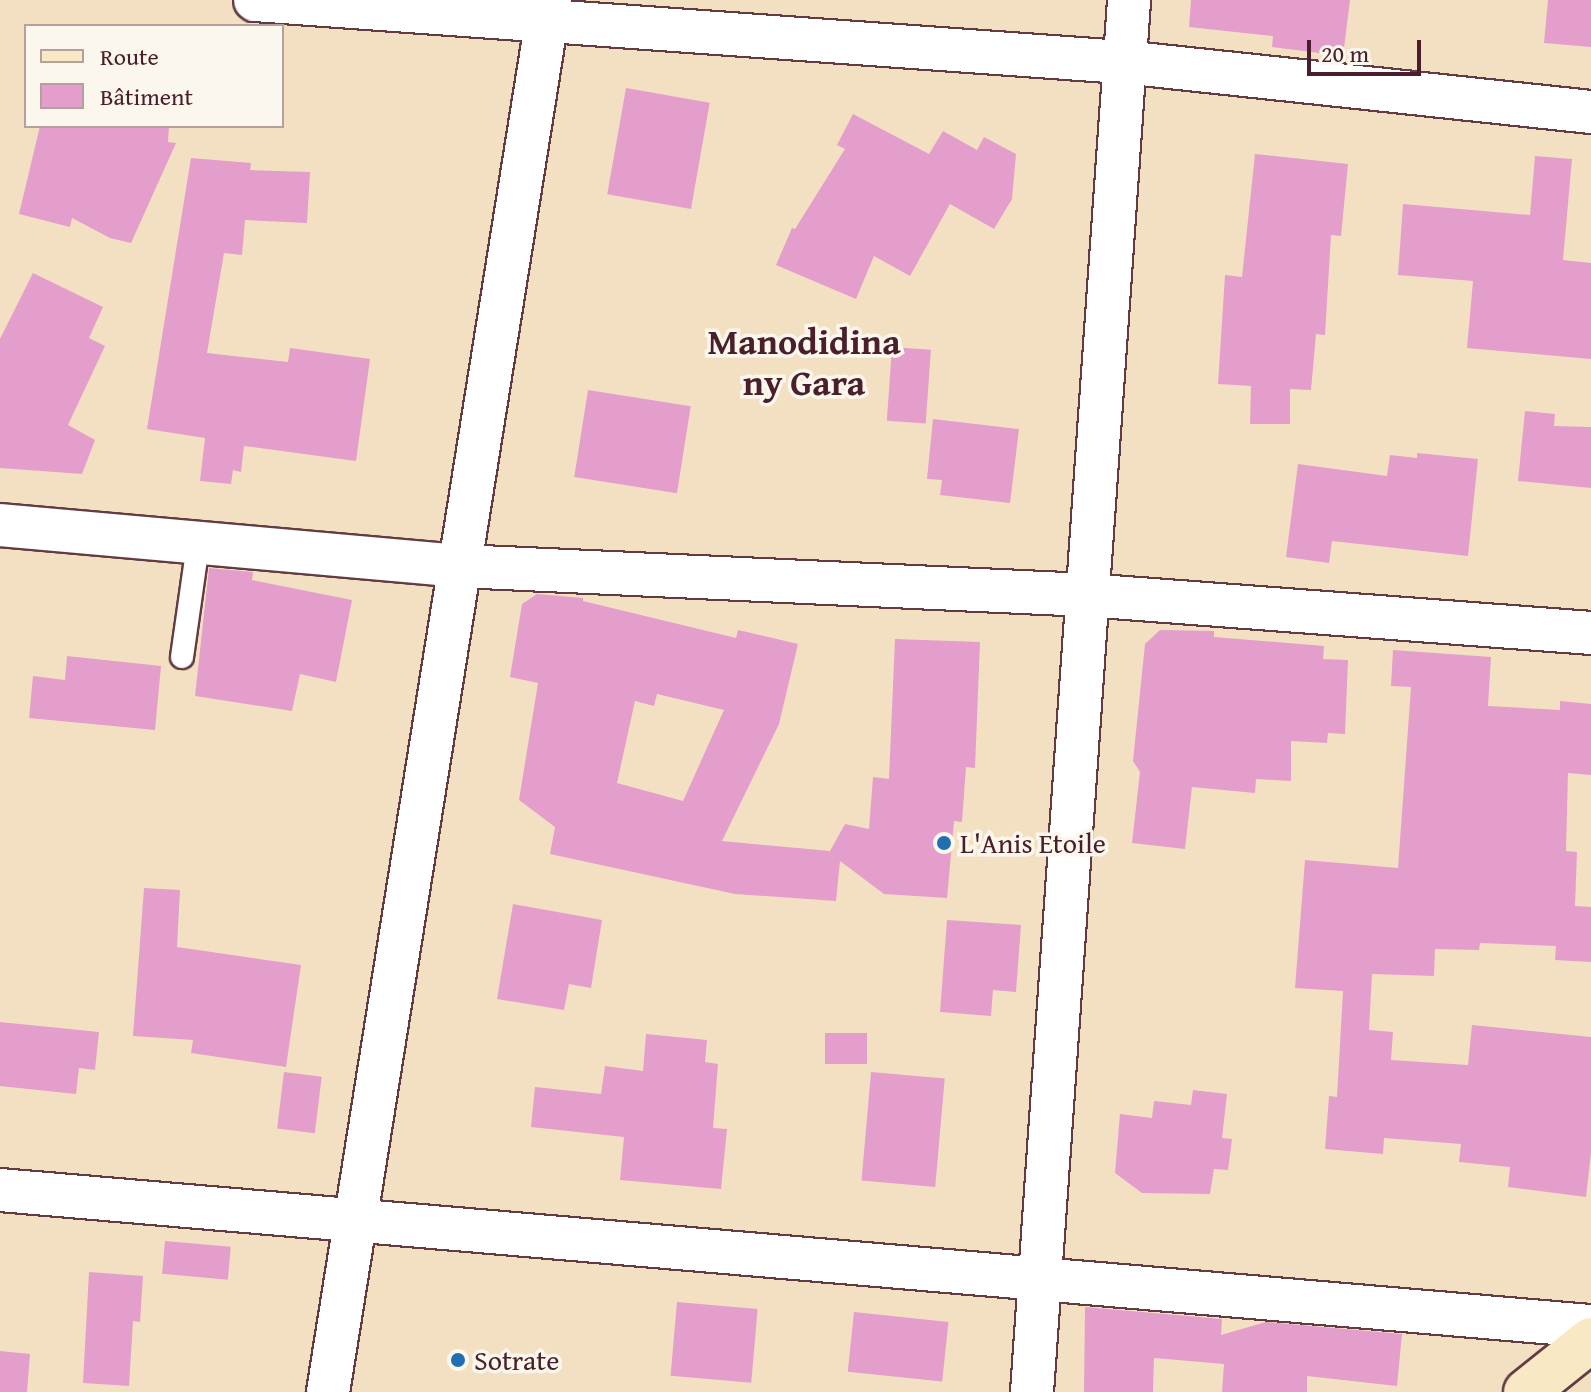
<!DOCTYPE html>
<html>
<head>
<meta charset="utf-8">
<style>
  body { margin:0 }
  #map { position:relative; width:1591px; height:1392px; overflow:hidden; background:#f3e0c2; font-family:"Gentium Book Plus",serif }
  div>[style] { position:absolute }
  .building>* { inset:0; background:#e49ecc; transform-origin:0 0 }
  .roads { filter:drop-shadow(2px 0 #633c42) drop-shadow(-2px 0 #633c42) drop-shadow(0 2px #633c42) drop-shadow(0 -2px #633c42) }
  .service>* { height:22px; margin:-11px; padding:0 11px; transform-origin:11px; border-radius:11px; background:#fff }
  .minor>* { height:42px; margin:-21px; padding:0 21px; transform-origin:21px; border-radius:21px; background:#fff }
  .secondary>* { height:44px; margin:-22px; padding:0 22px; transform-origin:22px; border-radius:22px; background:#f8e8c3 }
  .dots>* { width:22px; height:22px; translate:-50% -50%; box-sizing:border-box; border:4px solid #fbf7ec; border-radius:50% }
  span { translate:-50% -50%; white-space:nowrap; text-align:center; line-height:1.15; -webkit-text-stroke:7px #fbf7ec; paint-order:stroke }
  .poi-label { font-size:28px; color:#4a1f2b }
  .left { translate:0 -50%; text-align:left }
  .district-label { font-size:36px; color:#4a1f2b; font-weight:700 }
  .legend { position:absolute; left:24px; top:24px; width:260px; height:104px; box-sizing:border-box; background:#fbf7ec; border:2px solid #b4a19f; margin:0; padding:10px 14px; list-style:none; font-size:24px; color:#4a1f2b }
  .legend li { display:flex; align-items:center; gap:16px; height:40px }
  .legend b { width:40px; border:2px solid #b4a19f }
  .scale { position:absolute; left:1307px; top:40px; width:114px; height:36px; box-sizing:border-box; border:4px solid #4a1f2b; border-top:0; padding-left:10px; font-size:24px; line-height:28px; white-space:nowrap; color:#4a1f2b; -webkit-text-stroke:6px #fbf7ec; paint-order:stroke }
</style>
</head>
<body>
<div id="map">
  <div class="building">
    <div style="clip-path:polygon(1191px 0,1350px 0,1343px 56px,1272px 47px,1273px 36px,1189px 27px)"></div>
    <div style="clip-path:polygon(1548px 0,1591px 0,1591px 47px,1544px 43px)"></div>
    <div style="left:626px;top:88px;width:85px;height:108px;rotate:10deg"></div>
    <div style="clip-path:polygon(853px 114px,929px 154px,943px 131px,977px 150px,984px 137px,1016px 154px,1012px 199px,994px 229px,950px 204px,910px 276px,874px 256px,856px 299px,776px 265px,792px 228px,795px 229px,845px 149px,837px 145px)"></div>
    <div style="clip-path:polygon(40px 126px,169px 126px,168px 142px,176px 143px,131px 243px,110px 238px,72px 218px,70px 227px,19px 214px)"></div>
    <div style="clip-path:polygon(1255px 154px,1348px 164px,1341px 236px,1331px 235px,1325px 335px,1316px 334px,1311px 390px,1290px 389px,1290px 424px,1250px 424px,1251px 386px,1218px 384px,1225px 275px,1242px 277px)"></div>
    <div style="clip-path:polygon(1535px 156px,1572px 159px,1563px 260px,1591px 263px,1591px 359px,1467px 348px,1473px 281px,1398px 275px,1403px 204px,1530px 215px)"></div>
    <div style="clip-path:polygon(191px 158px,251px 163px,250px 170px,310px 172px,307px 223px,245px 220px,242px 255px,224px 253px,207px 353px,288px 362px,290px 348px,370px 359px,356px 461px,244px 446px,241px 472px,233px 470px,231px 484px,200px 481px,205px 438px,147px 429px)"></div>
    <div style="clip-path:polygon(33px 273px,103px 307px,89px 338px,105px 346px,68px 425px,95px 440px,82px 474px,0 468px,0 339px)"></div>
    <div style="left:892px;top:347px;width:39px;height:74px;rotate:4deg"></div>
    <div style="left:588px;top:390px;width:104px;height:88px;rotate:9deg"></div>
    <div style="clip-path:polygon(1525px 411px,1555px 414px,1554px 426px,1591px 427px,1591px 488px,1518px 481px)"></div>
    <div style="clip-path:polygon(933px 419px,1019px 429px,1010px 503px,940px 495px,942px 480px,927px 479px)"></div>
    <div style="clip-path:polygon(1417px 453px,1478px 459px,1468px 556px,1332px 541px,1329px 563px,1286px 557px,1298px 464px,1387px 476px,1390px 455px,1417px 458px)"></div>
    <div style="clip-path:polygon(209px 568px,253px 572px,252px 580px,352px 600px,336px 682px,300px 674px,292px 711px,195px 696px)"></div>
    <div style="clip-path:polygon(evenodd,537px 594px,583px 598px,583px 601px,736px 638px,738px 630px,798px 644px,779px 724px,722px 841px,830px 851px,845px 824px,869px 829px,873px 777px,889px 779px,895px 639px,980px 642px,975px 768px,966px 767px,962px 822px,954px 821px,947px 898px,884px 894px,840px 861px,836px 901px,735px 894px,550px 854px,555px 827px,519px 800px,538px 683px,510px 677px,522px 604px,537px 594px,657px 694px,724px 710px,683px 801px,617px 783px,635px 701px,654px 706px,657px 694px)"></div>
    <div style="clip-path:polygon(1160px 630px,1214px 631px,1214px 637px,1324px 646px,1323px 659px,1348px 660px,1345px 734px,1328px 733px,1327px 743px,1291px 741px,1291px 781px,1256px 779px,1255px 793px,1192px 787px,1185px 849px,1132px 843px,1140px 772px,1133px 761px,1145px 644px)"></div>
    <div style="clip-path:polygon(1393px 650px,1491px 657px,1488px 706px,1560px 710px,1560px 701px,1591px 704px,1591px 775px,1568px 773px,1566px 851px,1577px 852px,1575px 906px,1591px 907px,1591px 962px,1555px 960px,1556px 946px,1480px 943px,1479px 950px,1435px 949px,1434px 976px,1372px 974px,1369px 1030px,1393px 1032px,1391px 1060px,1468px 1065px,1472px 1025px,1591px 1037px,1591px 1152px,1586px 1197px,1508px 1187px,1510px 1167px,1459px 1162px,1461px 1144px,1384px 1138px,1383px 1154px,1325px 1149px,1329px 1096px,1337px 1097px,1343px 991px,1295px 988px,1305px 860px,1398px 868px,1411px 687px,1391px 686px)"></div>
    <div style="clip-path:polygon(67px 656px,161px 666px,155px 730px,29px 718px,33px 676px,65px 680px)"></div>
    <div style="clip-path:polygon(144px 888px,180px 890px,177px 947px,301px 965px,286px 1067px,191px 1053px,193px 1040px,133px 1036px)"></div>
    <div style="clip-path:polygon(513px 904px,602px 920px,591px 988px,569px 984px,564px 1010px,497px 999px)"></div>
    <div style="clip-path:polygon(947px 920px,1021px 925px,1016px 992px,993px 990px,991px 1016px,940px 1012px)"></div>
    <div style="clip-path:polygon(0 1022px,99px 1032px,95px 1070px,79px 1068px,76px 1094px,0 1086px)"></div>
    <div style="left:825px;top:1033px;width:42px;height:31px"></div>
    <div style="clip-path:polygon(646px 1034px,707px 1040px,705px 1062px,718px 1064px,713px 1128px,727px 1129px,721px 1189px,620px 1180px,624px 1137px,531px 1127px,535px 1087px,601px 1094px,605px 1066px,643px 1071px)"></div>
    <div style="left:284px;top:1072px;width:38px;height:57px;rotate:7deg"></div>
    <div style="left:871px;top:1072px;width:74px;height:109px;rotate:5deg"></div>
    <div style="clip-path:polygon(1193px 1090px,1227px 1094px,1222px 1138px,1232px 1139px,1228px 1170px,1214px 1169px,1210px 1194px,1142px 1193px,1115px 1173px,1120px 1114px,1152px 1118px,1154px 1101px,1191px 1105px)"></div>
    <div style="left:165px;top:1241px;width:66px;height:33px;rotate:5deg"></div>
    <div style="clip-path:polygon(89px 1272px,143px 1276px,140px 1322px,133px 1321px,129px 1386px,83px 1383px)"></div>
    <div style="left:677px;top:1302px;width:81px;height:74px;rotate:5deg"></div>
    <div style="clip-path:polygon(1085px 1307px,1222px 1319px,1221px 1335px,1266px 1322px,1402px 1334px,1397px 1386px,1307px 1376px,1307px 1392px,1222px 1392px,1224px 1364px,1154px 1358px,1153px 1392px,1084px 1392px)"></div>
    <div style="left:854px;top:1312px;width:95px;height:60px;rotate:6deg"></div>
    <div style="clip-path:polygon(0 1351px,30px 1354px,27px 1392px,0 1392px)"></div>
  </div>
  <div class="roads">
    <div class="service">
      <div style="left:182px;top:657px;width:114px;rotate:-81.9deg"></div>
    </div>
    <div class="minor">
      <div style="left:255px;top:0;width:870px;rotate:4.09deg"></div>
      <div style="left:1123px;top:62px;width:471px;rotate:6.1deg"></div>
      <div style="left:0;top:525px;width:462px;rotate:5.1deg"></div>
      <div style="left:460px;top:566px;width:627px;rotate:2.65deg"></div>
      <div style="left:1086px;top:595px;width:506px;rotate:4.3deg"></div>
      <div style="left:0;top:1190px;width:1597px;rotate:4.89deg"></div>
      <div style="left:328px;top:1392px;width:1410px;rotate:-80.94deg"></div>
      <div style="left:1032px;top:1392px;width:1395px;rotate:-86.01deg"></div>
    </div>
    <div class="secondary">
      <div style="left:1526px;top:1392px;width:83px;rotate:-38.7deg"></div>
    </div>
  </div>
  <div class="dots">
    <div style="left:944px;top:843px;background:#1f6fb2"></div>
    <div style="left:458px;top:1360px;background:#1f6fb2"></div>
  </div>
  <div class="poi-label">
    <span class="left" style="left:960px;top:843px">L'Anis Etoile</span>
    <span class="left" style="left:474px;top:1360px">Sotrate</span>
  </div>
  <div class="district-label">
    <span style="left:804px;top:361px">Manodidina<br>ny Gara</span>
  </div>
  <ul class="legend">
  <li><b style="height:10px;background:#f8e8c3"></b>Route</li>
  <li><b style="height:22px;background:#e49ecc"></b>Bâtiment</li>
  </ul>
  <div class="scale">20 m</div>
</div>
</body>
</html>
